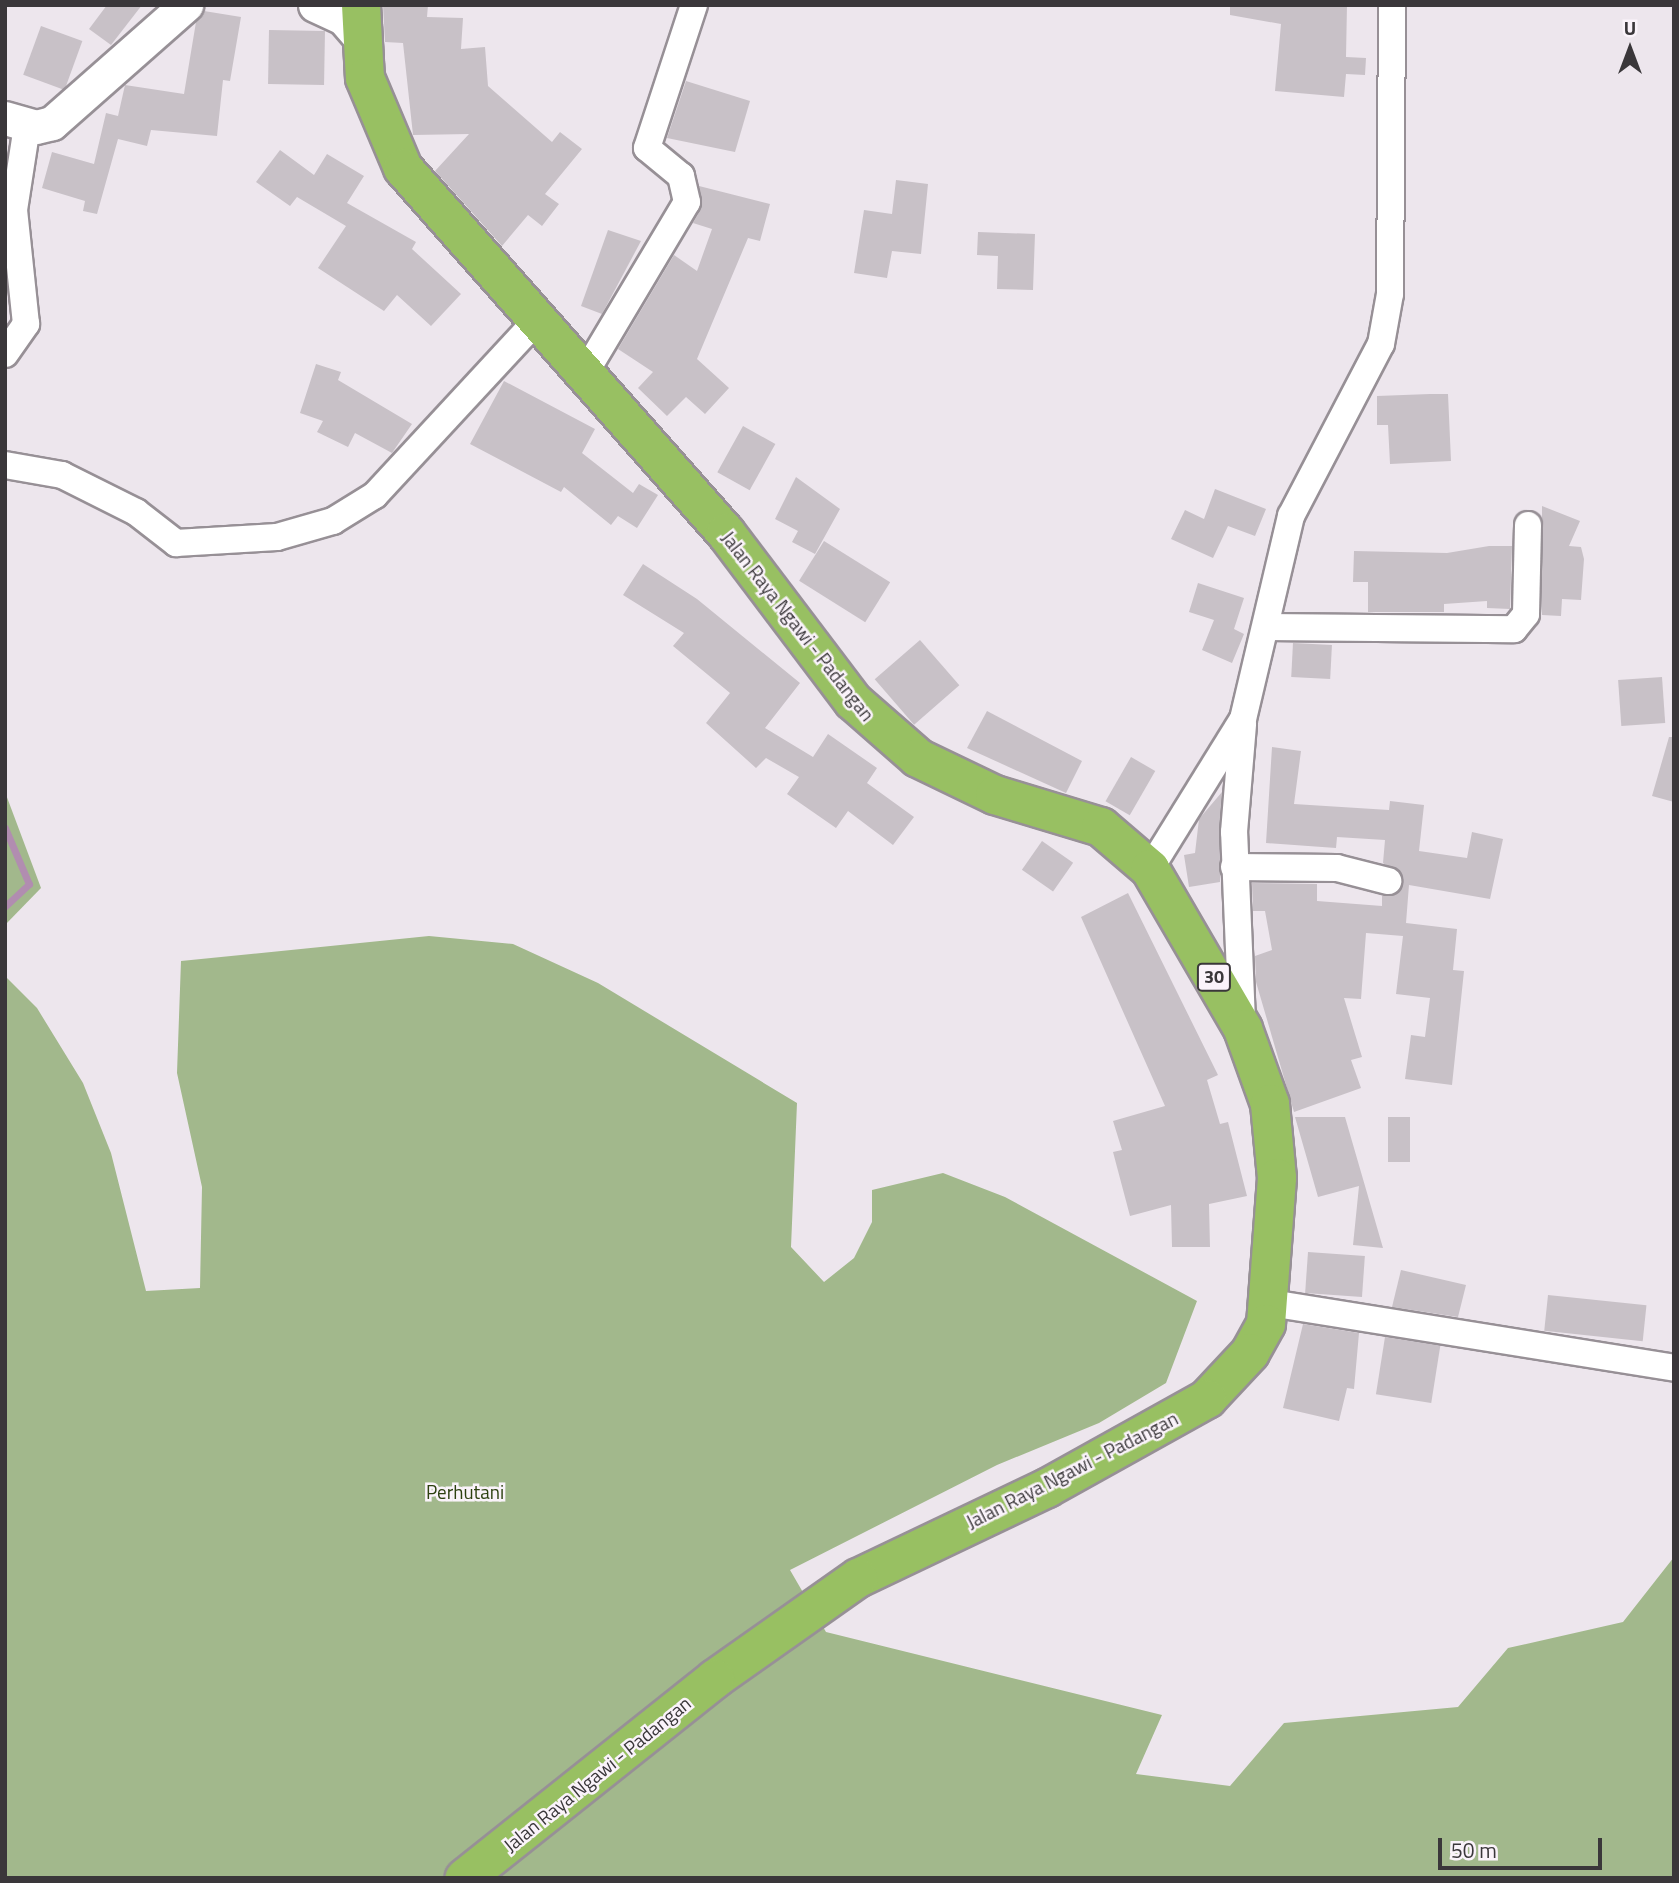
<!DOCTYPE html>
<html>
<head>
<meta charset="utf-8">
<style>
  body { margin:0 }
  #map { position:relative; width:1679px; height:1883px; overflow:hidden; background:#ede6ed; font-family:"Titillium Web",sans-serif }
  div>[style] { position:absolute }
  .forest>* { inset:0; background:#a2b88c }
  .stream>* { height:7px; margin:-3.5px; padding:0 3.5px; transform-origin:3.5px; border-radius:3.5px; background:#b18db0 }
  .building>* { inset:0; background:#c8c1c7; transform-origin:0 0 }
  .roads { filter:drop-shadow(2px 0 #979096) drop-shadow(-2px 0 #979096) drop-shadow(0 2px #979096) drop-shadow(0 -2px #979096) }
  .minor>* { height:26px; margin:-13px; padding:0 13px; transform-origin:13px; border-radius:13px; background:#fff }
  .tertiary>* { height:33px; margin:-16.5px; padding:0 16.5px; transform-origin:16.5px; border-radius:16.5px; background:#fff }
  .trunk>* { height:38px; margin:-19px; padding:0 19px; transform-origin:19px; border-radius:19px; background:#98c062 }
  span { translate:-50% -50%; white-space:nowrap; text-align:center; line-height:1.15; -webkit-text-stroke:5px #faf3fa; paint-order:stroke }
  .shield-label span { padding:2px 5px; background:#faf3fa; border:2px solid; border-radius:5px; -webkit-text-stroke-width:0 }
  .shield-label { font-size:18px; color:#3a373a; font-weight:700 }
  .street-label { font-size:19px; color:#3a373a }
  .park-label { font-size:19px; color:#2c400f }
  .frame { position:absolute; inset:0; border:7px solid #3a373a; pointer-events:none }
  .north { position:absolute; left:1595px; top:14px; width:70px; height:70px; -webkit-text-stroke:5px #faf3fa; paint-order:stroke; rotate:0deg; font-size:19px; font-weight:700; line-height:28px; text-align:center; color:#3a373a }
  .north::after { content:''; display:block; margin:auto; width:24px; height:32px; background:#3a373a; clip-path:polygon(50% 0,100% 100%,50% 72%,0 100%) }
  .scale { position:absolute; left:1438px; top:1838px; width:164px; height:32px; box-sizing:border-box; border:4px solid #3a373a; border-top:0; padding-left:9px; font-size:21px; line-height:24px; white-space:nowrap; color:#3a373a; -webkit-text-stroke:5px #faf3fa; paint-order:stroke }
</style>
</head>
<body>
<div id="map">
  <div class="forest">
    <div style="clip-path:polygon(5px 792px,41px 888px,5px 925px)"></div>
    <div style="clip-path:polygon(429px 936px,513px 944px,598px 983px,797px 1103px,791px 1247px,824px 1282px,854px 1258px,872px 1222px,872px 1190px,943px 1173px,1005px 1197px,1197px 1301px,1166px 1383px,1099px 1423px,997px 1465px,790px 1570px,826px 1632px,1162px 1715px,1136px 1774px,1230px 1786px,1284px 1723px,1458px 1707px,1508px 1648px,1623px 1622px,1674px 1557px,1674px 1878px,5px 1878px,5px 976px,37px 1008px,83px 1083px,111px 1153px,146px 1291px,200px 1288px,202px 1187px,177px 1073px,181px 961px)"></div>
  </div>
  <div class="stream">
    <div style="left:5px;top:828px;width:61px;rotate:66.8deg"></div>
    <div style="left:29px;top:884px;width:33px;rotate:137deg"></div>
  </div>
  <div class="building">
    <div style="clip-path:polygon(107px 5px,142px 5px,111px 45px,89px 29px)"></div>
    <div style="clip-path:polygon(383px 5px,428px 5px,427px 17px,463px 18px,461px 49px,485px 47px,488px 86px,552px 142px,560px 132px,582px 149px,545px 194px,559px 204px,542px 226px,528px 215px,502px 246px,435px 171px,469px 134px,413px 135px,403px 43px,385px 42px)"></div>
    <div style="clip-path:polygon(1230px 5px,1347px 5px,1346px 57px,1366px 58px,1365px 75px,1346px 74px,1344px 97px,1275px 91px,1281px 24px,1230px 15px)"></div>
    <div style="clip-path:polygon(204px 11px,241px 17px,230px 81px,223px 80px,217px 136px,151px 130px,147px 146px,118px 139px,97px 214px,83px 211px,85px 201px,42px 188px,52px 152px,94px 164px,106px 113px,118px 116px,125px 85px,184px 94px,196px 22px)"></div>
    <div style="left:41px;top:26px;width:44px;height:52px;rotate:20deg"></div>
    <div style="left:269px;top:30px;width:56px;height:54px;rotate:1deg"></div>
    <div style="clip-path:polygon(686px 81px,750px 101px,735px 152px,667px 138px)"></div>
    <div style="clip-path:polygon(280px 150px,314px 175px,327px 154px,364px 176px,347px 203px,416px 242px,412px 249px,461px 294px,431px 326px,397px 295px,384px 311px,318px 268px,346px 226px,297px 197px,290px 206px,256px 182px)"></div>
    <div style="clip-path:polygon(896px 180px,928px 184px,921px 254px,892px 251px,887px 278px,854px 273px,864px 210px,892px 214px)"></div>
    <div style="clip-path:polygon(699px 186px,770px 204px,760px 241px,748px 238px,697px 359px,729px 388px,705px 414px,686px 397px,667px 416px,638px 388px,653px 372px,618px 349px,674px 255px,697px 271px,712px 229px,693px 223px,701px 209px)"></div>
    <div style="clip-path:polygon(608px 230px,641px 241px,602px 314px,581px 306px)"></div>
    <div style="clip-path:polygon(978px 232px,1035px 234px,1033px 290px,997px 289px,998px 256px,977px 255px)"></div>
    <div style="clip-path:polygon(316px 364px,341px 372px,338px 380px,412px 424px,392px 453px,355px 433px,348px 447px,317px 432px,323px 421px,300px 413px)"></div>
    <div style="clip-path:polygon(504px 381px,595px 429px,582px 453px,633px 493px,639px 484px,658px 495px,637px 528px,618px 516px,611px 525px,564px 487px,561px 492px,470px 444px)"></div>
    <div style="clip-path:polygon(1430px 394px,1448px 394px,1451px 461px,1390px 464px,1388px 425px,1377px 425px,1377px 396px)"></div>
    <div style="left:743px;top:426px;width:37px;height:53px;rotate:29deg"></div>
    <div style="clip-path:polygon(796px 477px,840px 509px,815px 554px,792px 542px,798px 531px,775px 519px)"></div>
    <div style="clip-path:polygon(1215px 489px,1266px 509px,1255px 536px,1228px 526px,1213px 558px,1171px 539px,1185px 510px,1204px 519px)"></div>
    <div style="clip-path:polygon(1542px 506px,1580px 521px,1569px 546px,1581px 547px,1584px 559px,1581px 600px,1562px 599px,1561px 616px,1542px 615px)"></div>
    <div style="left:824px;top:541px;width:78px;height:47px;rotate:32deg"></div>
    <div style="clip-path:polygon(1489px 546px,1512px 546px,1510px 609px,1487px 608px,1487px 601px,1444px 604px,1444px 612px,1368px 612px,1368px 582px,1353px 582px,1354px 551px,1447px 553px)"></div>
    <div style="clip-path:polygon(643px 564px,697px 599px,800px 683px,765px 728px,813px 757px,828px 734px,877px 768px,867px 783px,914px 817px,893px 845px,848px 811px,836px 828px,787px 794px,799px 777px,766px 758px,756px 768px,706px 723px,730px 693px,673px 646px,684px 633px,623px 595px)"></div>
    <div style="clip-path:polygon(1198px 583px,1244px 598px,1234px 629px,1244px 634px,1232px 663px,1202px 650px,1214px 620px,1189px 612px)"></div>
    <div style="left:920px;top:640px;width:60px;height:60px;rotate:49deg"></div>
    <div style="left:1293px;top:643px;width:39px;height:34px;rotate:3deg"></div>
    <div style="left:1662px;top:677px;width:46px;height:44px;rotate:86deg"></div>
    <div style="clip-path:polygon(987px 711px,1082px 761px,1066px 793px,967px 748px)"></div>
    <div style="clip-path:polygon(1669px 737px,1674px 737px,1674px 802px,1652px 796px)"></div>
    <div style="clip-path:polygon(1272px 747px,1301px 751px,1294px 804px,1389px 810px,1390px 801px,1424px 805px,1419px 851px,1467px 858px,1472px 832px,1503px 839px,1490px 899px,1409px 885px,1406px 923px,1457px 929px,1453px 970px,1464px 971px,1452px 1085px,1405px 1079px,1411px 1035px,1425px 1037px,1430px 998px,1396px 994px,1403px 936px,1366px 933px,1361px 999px,1344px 998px,1362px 1057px,1351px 1060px,1361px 1088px,1294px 1112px,1256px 982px,1255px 956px,1272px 950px,1265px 911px,1253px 911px,1252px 883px,1317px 884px,1317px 901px,1382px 906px,1382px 896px,1400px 891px,1403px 877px,1383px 863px,1385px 840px,1337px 837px,1336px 848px,1266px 843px)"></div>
    <div style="left:1131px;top:757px;width:28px;height:51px;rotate:30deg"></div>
    <div style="clip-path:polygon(1222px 792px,1220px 882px,1189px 887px,1184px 855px,1195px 853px,1199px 819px)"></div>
    <div style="left:1042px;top:841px;width:38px;height:35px;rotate:35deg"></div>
    <div style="clip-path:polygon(1128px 893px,1218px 1075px,1207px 1080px,1220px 1124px,1228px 1122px,1247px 1196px,1209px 1204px,1210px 1247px,1172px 1247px,1171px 1205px,1130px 1216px,1113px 1152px,1122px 1150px,1113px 1121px,1165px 1106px,1081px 917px)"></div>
    <div style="clip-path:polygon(1295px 1117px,1345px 1117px,1383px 1248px,1353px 1245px,1359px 1186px,1318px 1197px)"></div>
    <div style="left:1388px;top:1117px;width:22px;height:45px"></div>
    <div style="left:1308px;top:1252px;width:57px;height:41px;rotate:4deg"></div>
    <div style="clip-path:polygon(1401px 1270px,1466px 1285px,1458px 1317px,1392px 1307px)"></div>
    <div style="left:1548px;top:1295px;width:99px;height:36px;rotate:6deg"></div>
    <div style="clip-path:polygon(1303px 1324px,1359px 1333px,1354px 1389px,1347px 1388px,1339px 1421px,1283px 1408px)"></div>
    <div style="left:1385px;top:1337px;width:56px;height:58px;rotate:9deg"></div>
  </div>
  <div class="roads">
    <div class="minor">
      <div style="left:5px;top:354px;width:37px;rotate:-55deg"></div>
      <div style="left:26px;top:324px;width:115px;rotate:-96deg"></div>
      <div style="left:14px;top:210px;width:85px;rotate:-81.2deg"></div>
      <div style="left:585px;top:373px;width:199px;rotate:-59.2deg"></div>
      <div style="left:687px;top:202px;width:27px;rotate:-103deg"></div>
      <div style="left:681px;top:176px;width:44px;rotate:-140.5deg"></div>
      <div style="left:647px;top:148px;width:151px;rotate:-71.8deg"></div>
      <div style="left:5px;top:465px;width:58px;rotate:10deg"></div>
      <div style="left:62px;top:475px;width:83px;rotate:26.6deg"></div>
      <div style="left:136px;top:512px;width:51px;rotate:37.8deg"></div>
      <div style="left:176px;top:543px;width:101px;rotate:-3.4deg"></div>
      <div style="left:277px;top:537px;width:58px;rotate:-15.9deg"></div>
      <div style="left:333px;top:521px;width:49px;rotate:-31.8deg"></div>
      <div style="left:375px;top:495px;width:238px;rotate:-47.2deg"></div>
      <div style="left:1266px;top:627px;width:248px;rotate:0.5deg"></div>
      <div style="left:1514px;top:629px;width:19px;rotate:-51deg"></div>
      <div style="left:1526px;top:614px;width:89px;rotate:-88.7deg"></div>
      <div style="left:1234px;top:867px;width:103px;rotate:0.6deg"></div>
      <div style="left:1337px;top:868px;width:53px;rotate:14.3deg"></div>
      <div style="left:1150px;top:869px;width:176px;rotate:-58.2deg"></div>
      <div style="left:1243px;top:719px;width:209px;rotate:-76.7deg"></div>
      <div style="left:1291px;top:516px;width:194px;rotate:-62.4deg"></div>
      <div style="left:1381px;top:344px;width:51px;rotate:-79.8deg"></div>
      <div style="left:1390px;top:294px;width:289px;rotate:-89.6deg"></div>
      <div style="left:1242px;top:1021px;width:189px;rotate:-92.4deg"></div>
      <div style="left:1234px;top:832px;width:108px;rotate:-85.2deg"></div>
      <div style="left:1270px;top:1303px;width:409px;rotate:9.1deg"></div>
    </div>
    <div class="tertiary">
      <div style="left:315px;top:5px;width:31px;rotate:25deg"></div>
      <div style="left:343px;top:18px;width:28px;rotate:49deg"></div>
      <div style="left:5px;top:118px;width:32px;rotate:16deg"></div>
      <div style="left:36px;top:127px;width:16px;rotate:-14deg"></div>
      <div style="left:52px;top:123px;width:179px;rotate:-41.4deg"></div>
    </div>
    <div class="trunk">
      <div style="left:361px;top:5px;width:73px;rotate:86.9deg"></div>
      <div style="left:365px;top:78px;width:98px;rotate:67.1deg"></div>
      <div style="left:403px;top:168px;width:487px;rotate:48.5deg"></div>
      <div style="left:726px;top:533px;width:211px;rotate:52.9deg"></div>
      <div style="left:853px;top:701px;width:86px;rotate:41.2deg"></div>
      <div style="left:918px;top:758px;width:85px;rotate:25.7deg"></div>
      <div style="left:995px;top:795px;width:111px;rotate:16.8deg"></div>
      <div style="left:1101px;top:827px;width:65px;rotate:40.6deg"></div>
      <div style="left:1150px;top:869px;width:185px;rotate:59.8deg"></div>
      <div style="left:1243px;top:1029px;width:80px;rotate:70.2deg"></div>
      <div style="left:1270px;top:1104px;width:74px;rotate:84.6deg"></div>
      <div style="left:1277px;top:1178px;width:146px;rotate:94.3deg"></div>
      <div style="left:1266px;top:1324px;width:33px;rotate:119deg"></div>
      <div style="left:1250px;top:1353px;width:63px;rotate:133.1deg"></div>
      <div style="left:1207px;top:1399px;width:183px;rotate:150.9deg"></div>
      <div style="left:1047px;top:1488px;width:209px;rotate:154.5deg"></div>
      <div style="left:858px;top:1578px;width:175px;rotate:144.8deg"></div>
      <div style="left:715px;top:1679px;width:320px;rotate:141.5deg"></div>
    </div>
  </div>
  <div class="shield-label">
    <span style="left:1214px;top:977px">30</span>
  </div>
  <div class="street-label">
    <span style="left:798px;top:626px;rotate:52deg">Jalan Raya Ngawi - Padangan</span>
    <span style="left:1072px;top:1470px;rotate:-27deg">Jalan Raya Ngawi - Padangan</span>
    <span style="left:597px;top:1774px;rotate:-39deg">Jalan Raya Ngawi - Padangan</span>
  </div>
  <div class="park-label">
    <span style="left:465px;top:1492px">Perhutani</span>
  </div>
  <div class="frame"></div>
  <div class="north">U</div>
  <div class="scale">50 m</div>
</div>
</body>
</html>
